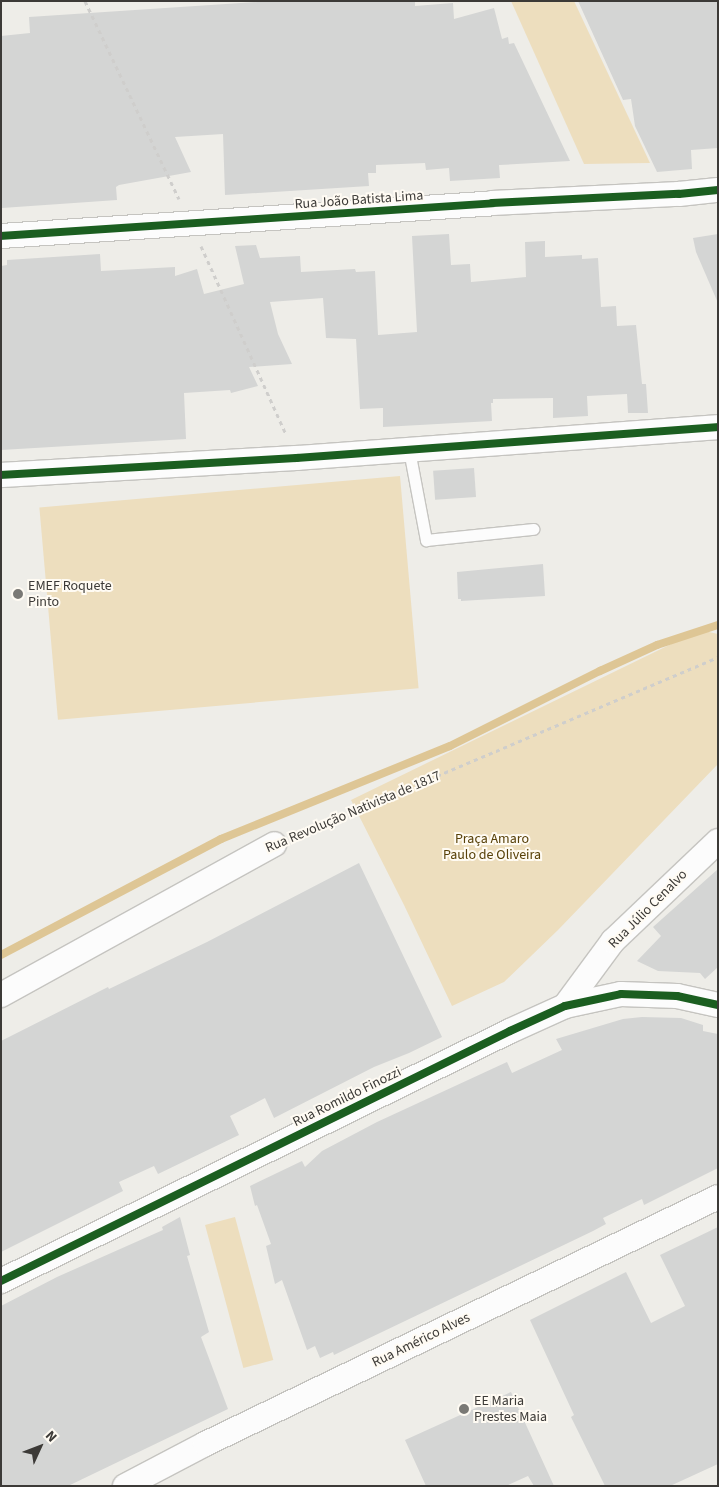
<!DOCTYPE html>
<html>
<head>
<meta charset="utf-8">
<style>
  body { margin:0 }
  #map { position:relative; width:719px; height:1487px; overflow:hidden; background:#eeede8; font-family:"Source Sans 3",sans-serif }
  div>[style] { position:absolute }
  .green>* { inset:0; background:#eddebe; transform-origin:0 0 }
  .stream>* { height:8px; margin:-4px; padding:0 4px; transform-origin:4px; border-radius:4px; background:#dec695 }
  .building>* { inset:0; background:#d4d5d4; transform-origin:0 0 }
  .path>* { height:3px; margin-top:-1.5px; transform-origin:0; background:repeating-linear-gradient(90deg,#cfcecc 0 4px,transparent 0 8px) }
  .roads { filter:drop-shadow(1px 0 #c5c4c0) drop-shadow(-1px 0 #c5c4c0) drop-shadow(0 1px #c5c4c0) drop-shadow(0 -1px #c5c4c0) }
  .service>* { height:11px; margin:-5.5px; padding:0 5.5px; transform-origin:5.5px; border-radius:5.5px; background:#fcfcfc }
  .minor>* { height:24px; margin:-12px; padding:0 12px; transform-origin:12px; border-radius:12px; background:#fcfcfc }
  .cycleway>* { height:8px; margin:-4px; padding:0 4px; transform-origin:4px; border-radius:4px; background:#1b5e20 }
  .dots>* { width:14px; height:14px; translate:-50% -50%; box-sizing:border-box; border:2px solid #fffbf3; border-radius:50% }
  span { translate:-50% -50%; white-space:nowrap; text-align:center; line-height:1.15; -webkit-text-stroke:4px #fffbf3; paint-order:stroke }
  .street-label { font-size:14px; color:#3c3a37 }
  .poi-label { font-size:14px; color:#3c3a37 }
  .left { translate:0 -50%; text-align:left }
  .park-label { font-size:14px; color:#584109 }
  .frame { position:absolute; inset:0; border:2px solid #3c3a37; pointer-events:none }
  .north { position:absolute; left:15px; top:1422px; width:50px; height:50px; -webkit-text-stroke:4px #fffbf3; paint-order:stroke; rotate:47deg; font-size:14px; font-weight:700; line-height:20px; text-align:center; color:#3c3a37 }
  .north::after { content:''; display:block; margin:auto; width:18px; height:22px; background:#3c3a37; clip-path:polygon(50% 0,100% 100%,50% 72%,0 100%) }
</style>
</head>
<body>
<div id="map">
  <div class="green">
    <div style="clip-path:polygon(511px 1px,574px 1px,650px 163px,584px 164px)"></div>
    <div style="left:400px;top:476px;width:213px;height:362px;rotate:85deg"></div>
    <div style="clip-path:polygon(700px 630px,718px 634px,718px 764px,558px 930px,504px 982px,452px 1006px,404px 905px,351px 800px)"></div>
    <div style="left:235px;top:1217px;width:148px;height:31px;rotate:75deg"></div>
  </div>
  <div class="stream">
    <div style="left:1px;top:955px;width:249px;rotate:-27.8deg"></div>
    <div style="left:221px;top:839px;width:247px;rotate:-22.1deg"></div>
    <div style="left:450px;top:746px;width:168px;rotate:-26.6deg"></div>
    <div style="left:600px;top:671px;width:63px;rotate:-24.5deg"></div>
    <div style="left:657px;top:645px;width:64px;rotate:-18.2deg"></div>
  </div>
  <div class="building">
    <div style="clip-path:polygon(272px 1px,415px 1px,415px 6px,453px 3px,454px 19px,494px 8px,502px 39px,508px 37px,509px 44px,514px 43px,570px 161px,499px 165px,500px 178px,450px 181px,449px 168px,426px 170px,425px 163px,376px 165px,376px 173px,368px 173px,369px 186px,225px 195px,223px 134px,175px 137px,191px 172px,119px 185px,116px 187px,117px 200px,2px 208px,1px 36px,30px 33px,29px 17px)"></div>
    <div style="clip-path:polygon(578px 1px,718px 1px,718px 148px,691px 150px,692px 169px,657px 172px,635px 126px,631px 99px,623px 100px)"></div>
    <div style="clip-path:polygon(449px 234px,451px 265px,470px 264px,471px 282px,526px 277px,525px 242px,545px 241px,545px 257px,582px 255px,582px 259px,598px 258px,601px 307px,616px 306px,617px 326px,636px 325px,642px 384px,646px 384px,648px 413px,628px 413px,627px 394px,587px 396px,588px 416px,553px 418px,553px 398px,493px 399px,493px 403px,491px 403px,492px 421px,383px 427px,383px 408px,360px 409px,356px 339px,326px 338px,323px 298px,270px 302px,278px 334px,292px 364px,249px 367px,258px 386px,231px 393px,230px 390px,184px 393px,186px 439px,1px 450px,1px 266px,7px 265px,7px 260px,100px 254px,101px 271px,175px 267px,175px 276px,197px 269px,204px 294px,244px 284px,235px 246px,256px 245px,260px 258px,300px 256px,301px 272px,355px 269px,356px 272px,375px 271px,378px 335px,417px 332px,412px 236px)"></div>
    <div style="clip-path:polygon(718px 234px,718px 303px,696px 252px,693px 238px)"></div>
    <div style="left:474px;top:468px;width:29px;height:41px;rotate:86deg"></div>
    <div style="clip-path:polygon(543px 564px,545px 596px,461px 601px,461px 599px,458px 599px,457px 572px)"></div>
    <div style="clip-path:polygon(359px 863px,442px 1037px,409px 1053px,374px 1067px,274px 1118px,265px 1098px,230px 1116px,239px 1135px,158px 1174px,154px 1166px,119px 1182px,123px 1191px,1px 1252px,1px 1041px,108px 987px,109px 989px,207px 942px)"></div>
    <div style="clip-path:polygon(718px 869px,718px 967px,705px 979px,700px 973px,658px 971px,637px 961px,661px 936px,653px 927px)"></div>
    <div style="clip-path:polygon(642px 1017px,681px 1018px,703px 1025px,703px 1031px,718px 1034px,718px 1168px,644px 1205px,642px 1199px,603px 1218px,606px 1224px,593px 1231px,334px 1355px,333px 1352px,320px 1358px,315px 1346px,307px 1350px,282px 1280px,275px 1284px,266px 1246px,271px 1244px,257px 1205px,255px 1206px,250px 1186px,302px 1161px,305px 1167px,322px 1151px,377px 1122px,507px 1062px,512px 1073px,562px 1050px,556px 1039px,623px 1019px)"></div>
    <div style="clip-path:polygon(180px 1217px,190px 1255px,187px 1256px,209px 1332px,201px 1337px,228px 1409px,68px 1486px,1px 1486px,1px 1306px,57px 1277px,163px 1230px,162px 1227px)"></div>
    <div style="clip-path:polygon(718px 1227px,718px 1464px,670px 1486px,605px 1486px,571px 1417px,574px 1415px,530px 1320px,626px 1272px,651px 1323px,685px 1306px,660px 1255px)"></div>
    <div style="clip-path:polygon(511px 1392px,554px 1486px,534px 1486px,528px 1476px,506px 1486px,426px 1486px,405px 1440px)"></div>
  </div>
  <div class="path">
    <div style="left:85px;top:1px;width:219px;rotate:64.6deg"></div>
    <div style="left:201px;top:246px;width:206px;rotate:65.7deg"></div>
    <div style="left:297px;top:835px;width:457px;rotate:-22.9deg"></div>
  </div>
  <div class="roads">
    <div class="service">
      <div style="left:409px;top:450px;width:92px;rotate:79.3deg"></div>
      <div style="left:426px;top:540px;width:108px;rotate:-5.9deg"></div>
    </div>
    <div class="minor">
      <div style="left:1px;top:236px;width:492px;rotate:-3.8deg"></div>
      <div style="left:492px;top:203px;width:187px;rotate:-2.8deg"></div>
      <div style="left:679px;top:194px;width:39px;rotate:-6deg"></div>
      <div style="left:1px;top:475px;width:296px;rotate:-3.3deg"></div>
      <div style="left:297px;top:458px;width:422px;rotate:-4.2deg"></div>
      <div style="left:1px;top:995px;width:312px;rotate:-28.9deg"></div>
      <div style="left:565px;top:1006px;width:81px;rotate:-53.6deg"></div>
      <div style="left:613px;top:941px;width:145px;rotate:-43.6deg"></div>
      <div style="left:1px;top:1281px;width:567px;rotate:-26.16deg"></div>
      <div style="left:510px;top:1031px;width:60px;rotate:-24.4deg"></div>
      <div style="left:565px;top:1006px;width:57px;rotate:-12.1deg"></div>
      <div style="left:621px;top:994px;width:56px;rotate:2deg"></div>
      <div style="left:677px;top:996px;width:42px;rotate:12.4deg"></div>
      <div style="left:125px;top:1486px;width:90px;rotate:-27.7deg"></div>
      <div style="left:205px;top:1444px;width:569px;rotate:-25.71deg"></div>
    </div>
  </div>
  <div class="cycleway">
    <div style="left:1px;top:236px;width:492px;rotate:-3.8deg"></div>
    <div style="left:492px;top:203px;width:187px;rotate:-2.8deg"></div>
    <div style="left:679px;top:194px;width:39px;rotate:-6deg"></div>
    <div style="left:1px;top:475px;width:296px;rotate:-3.3deg"></div>
    <div style="left:297px;top:458px;width:422px;rotate:-4.2deg"></div>
    <div style="left:1px;top:1281px;width:567px;rotate:-26.16deg"></div>
    <div style="left:510px;top:1031px;width:60px;rotate:-24.4deg"></div>
    <div style="left:565px;top:1006px;width:57px;rotate:-12.1deg"></div>
    <div style="left:621px;top:994px;width:56px;rotate:2deg"></div>
    <div style="left:677px;top:996px;width:42px;rotate:12.4deg"></div>
  </div>
  <div class="dots">
    <div style="left:18px;top:594px;background:#7a7975"></div>
    <div style="left:464px;top:1409px;background:#7a7975"></div>
  </div>
  <div class="street-label">
    <span style="left:359px;top:200px;rotate:-4deg">Rua João Batista Lima</span>
    <span style="left:353px;top:812px;rotate:-23deg">Rua Revolução Nativista de 1817</span>
    <span style="left:648px;top:909px;rotate:-45deg">Rua Júlio Cenalvo</span>
    <span style="left:347px;top:1097px;rotate:-26deg">Rua Romildo Finozzi</span>
    <span style="left:421px;top:1340px;rotate:-26deg">Rua Américo Alves</span>
  </div>
  <div class="poi-label">
    <span class="left" style="left:28px;top:594px">EMEF Roquete<br>Pinto</span>
    <span class="left" style="left:474px;top:1409px">EE Maria<br>Prestes Maia</span>
  </div>
  <div class="park-label">
    <span style="left:492px;top:847px">Praça Amaro<br>Paulo de Oliveira</span>
  </div>
  <div class="frame"></div>
  <div class="north">N</div>
</div>
</body>
</html>
